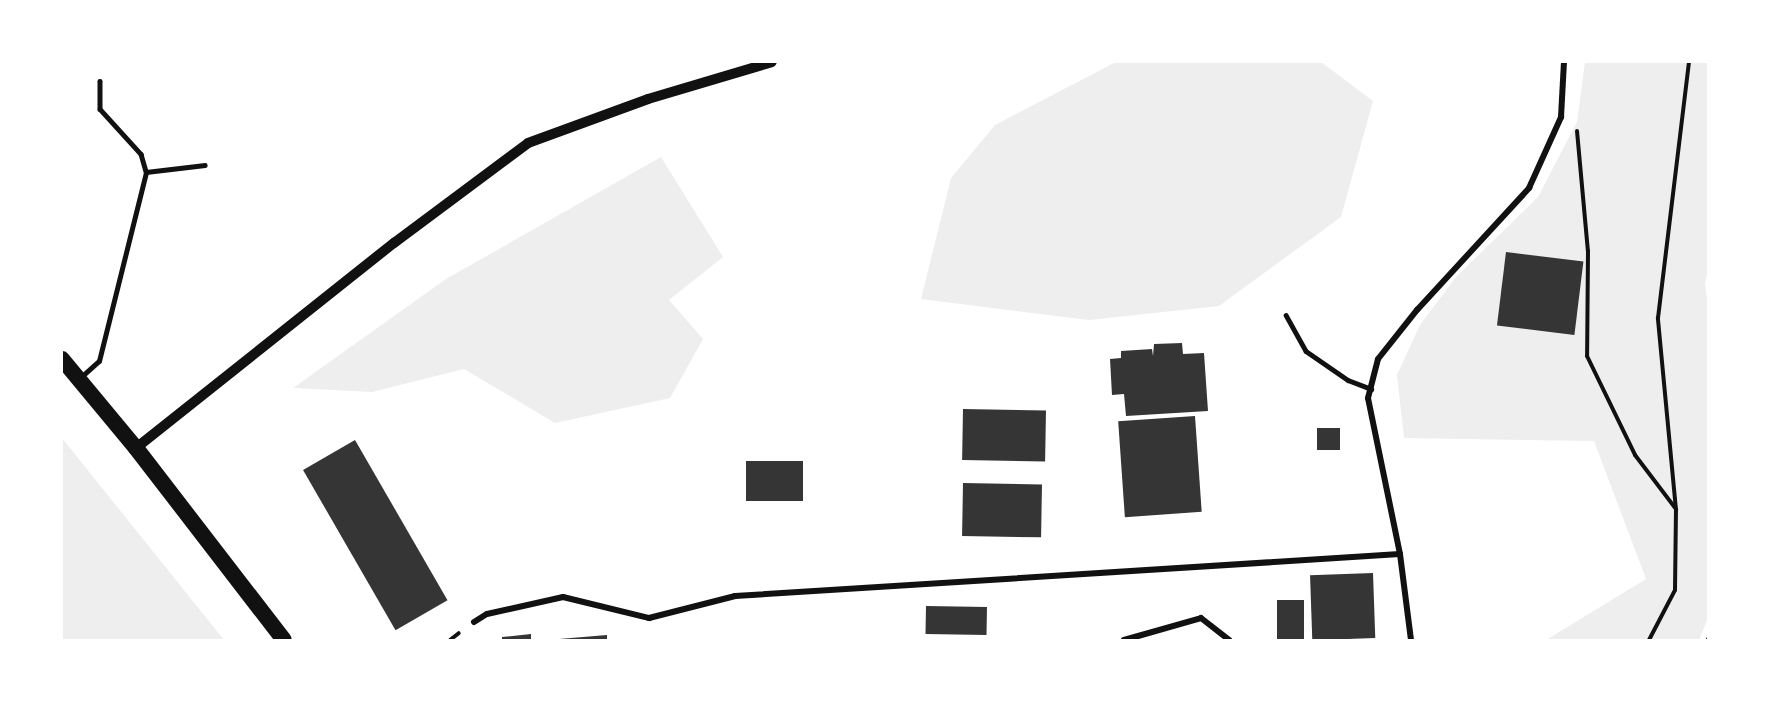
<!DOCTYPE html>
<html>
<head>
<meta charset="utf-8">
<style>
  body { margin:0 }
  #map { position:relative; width:1770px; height:702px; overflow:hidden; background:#fff; font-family:Figtree,sans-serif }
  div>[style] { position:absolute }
  .green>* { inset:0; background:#eee }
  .building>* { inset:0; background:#353535; transform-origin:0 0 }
  .path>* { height:4px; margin:-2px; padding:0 2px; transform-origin:2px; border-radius:2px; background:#111 }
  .service>* { height:4.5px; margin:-2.25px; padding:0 2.25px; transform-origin:2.25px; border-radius:2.25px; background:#111 }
  .minor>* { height:6px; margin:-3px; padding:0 3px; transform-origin:3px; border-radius:3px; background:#111 }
  .tertiary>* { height:10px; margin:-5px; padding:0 5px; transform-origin:5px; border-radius:5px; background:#111 }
  .trunk>* { height:16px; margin:-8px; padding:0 8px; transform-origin:8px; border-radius:8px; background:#111 }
  span { translate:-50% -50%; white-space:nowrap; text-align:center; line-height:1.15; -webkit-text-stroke:4.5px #fff; paint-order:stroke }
  .frame { position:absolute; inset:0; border:63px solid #fff; pointer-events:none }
</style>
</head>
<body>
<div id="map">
  <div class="green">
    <div style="clip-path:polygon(1116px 62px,1321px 62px,1373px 101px,1341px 217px,1219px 306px,1089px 320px,921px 299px,951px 178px,995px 125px)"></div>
    <div style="clip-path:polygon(1585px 62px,1708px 62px,1708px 270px,1705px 284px,1708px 307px,1708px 618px,1699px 640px,1546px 640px,1646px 579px,1594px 441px,1404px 438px,1397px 375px,1420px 325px,1456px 277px,1538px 197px,1577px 122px)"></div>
    <div style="clip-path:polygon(661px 157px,723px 257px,669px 300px,703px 339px,670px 398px,555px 423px,464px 369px,372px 392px,293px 388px,446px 279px)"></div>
    <div style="clip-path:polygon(62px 438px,224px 640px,62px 640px)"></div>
  </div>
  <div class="building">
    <div style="left:1506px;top:252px;width:78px;height:74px;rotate:7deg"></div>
    <div style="clip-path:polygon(1182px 343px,1183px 354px,1204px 353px,1208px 411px,1126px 416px,1124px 394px,1112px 395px,1110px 359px,1121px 358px,1121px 351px,1152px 349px,1153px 356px,1154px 344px)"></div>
    <div style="left:963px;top:409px;width:83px;height:51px;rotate:1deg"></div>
    <div style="left:1195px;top:416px;width:96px;height:77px;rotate:86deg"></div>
    <div style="left:1340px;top:428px;width:22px;height:23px;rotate:90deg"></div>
    <div style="left:355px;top:440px;width:185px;height:60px;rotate:60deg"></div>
    <div style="left:803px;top:461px;width:40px;height:57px;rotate:90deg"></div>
    <div style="left:963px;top:483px;width:79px;height:53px;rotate:1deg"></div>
    <div style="left:1373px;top:573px;width:65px;height:63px;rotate:88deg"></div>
    <div style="left:1277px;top:600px;width:27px;height:40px"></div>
    <div style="left:926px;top:606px;width:61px;height:28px;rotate:1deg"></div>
    <div style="clip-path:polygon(531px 634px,531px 640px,502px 640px,502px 637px)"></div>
    <div style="clip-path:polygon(607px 635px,607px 640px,560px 640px,559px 639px)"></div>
  </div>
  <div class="path">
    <div style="left:1577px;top:131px;width:121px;rotate:84.8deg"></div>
    <div style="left:1588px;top:251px;width:105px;rotate:90.5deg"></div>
    <div style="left:1587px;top:356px;width:110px;rotate:64.1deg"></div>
    <div style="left:1635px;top:455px;width:68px;rotate:52.8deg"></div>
    <div style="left:450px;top:640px;width:11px;rotate:-38deg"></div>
    <div style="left:1649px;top:640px;width:56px;rotate:-62.5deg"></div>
    <div style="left:1675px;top:590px;width:80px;rotate:-89.3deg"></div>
    <div style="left:1676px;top:510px;width:193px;rotate:-95.4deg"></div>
    <div style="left:1658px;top:318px;width:258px;rotate:-83.1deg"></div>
    <div style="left:1708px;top:640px;width:1px;rotate:-90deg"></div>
  </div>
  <div class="service">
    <div style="left:100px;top:81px;width:28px;rotate:90deg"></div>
    <div style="left:100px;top:109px;width:61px;rotate:47.7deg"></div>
    <div style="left:141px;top:154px;width:19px;rotate:74deg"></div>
    <div style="left:1286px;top:315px;width:41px;rotate:60.9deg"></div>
    <div style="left:1306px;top:351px;width:51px;rotate:34.6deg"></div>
    <div style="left:1348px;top:380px;width:25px;rotate:21deg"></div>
    <div style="left:80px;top:378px;width:25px;rotate:-42deg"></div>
    <div style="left:99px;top:361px;width:195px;rotate:-76deg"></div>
    <div style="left:146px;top:172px;width:59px;rotate:-6.8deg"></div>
  </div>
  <div class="minor">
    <div style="left:474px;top:622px;width:15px;rotate:-32deg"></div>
    <div style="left:487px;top:614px;width:78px;rotate:-12.6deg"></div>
    <div style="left:563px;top:597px;width:89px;rotate:13.7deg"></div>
    <div style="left:649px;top:618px;width:89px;rotate:-14.3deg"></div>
    <div style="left:735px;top:596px;width:666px;rotate:-3.61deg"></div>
    <div style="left:1124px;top:640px;width:80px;rotate:-15.9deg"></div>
    <div style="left:1201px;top:618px;width:36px;rotate:38deg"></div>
    <div style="left:1411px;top:640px;width:87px;rotate:-97.3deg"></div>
    <div style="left:1400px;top:554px;width:159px;rotate:-101.6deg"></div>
    <div style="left:1368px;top:398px;width:40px;rotate:-75.6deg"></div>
    <div style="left:1378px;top:359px;width:63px;rotate:-51.5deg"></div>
    <div style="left:1417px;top:310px;width:166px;rotate:-47.4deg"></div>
    <div style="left:1529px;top:188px;width:78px;rotate:-65.7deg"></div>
    <div style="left:1561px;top:117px;width:55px;rotate:-86.9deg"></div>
  </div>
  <div class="tertiary">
    <div style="left:136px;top:448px;width:330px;rotate:-38.5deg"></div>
    <div style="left:394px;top:243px;width:167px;rotate:-36.7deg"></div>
    <div style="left:528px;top:143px;width:128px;rotate:-20.1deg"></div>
    <div style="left:648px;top:99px;width:129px;rotate:-16.6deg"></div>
  </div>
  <div class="trunk">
    <div style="left:62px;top:359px;width:116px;rotate:50.3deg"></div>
    <div style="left:136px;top:448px;width:242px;rotate:52.4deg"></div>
  </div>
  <div class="frame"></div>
</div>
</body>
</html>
